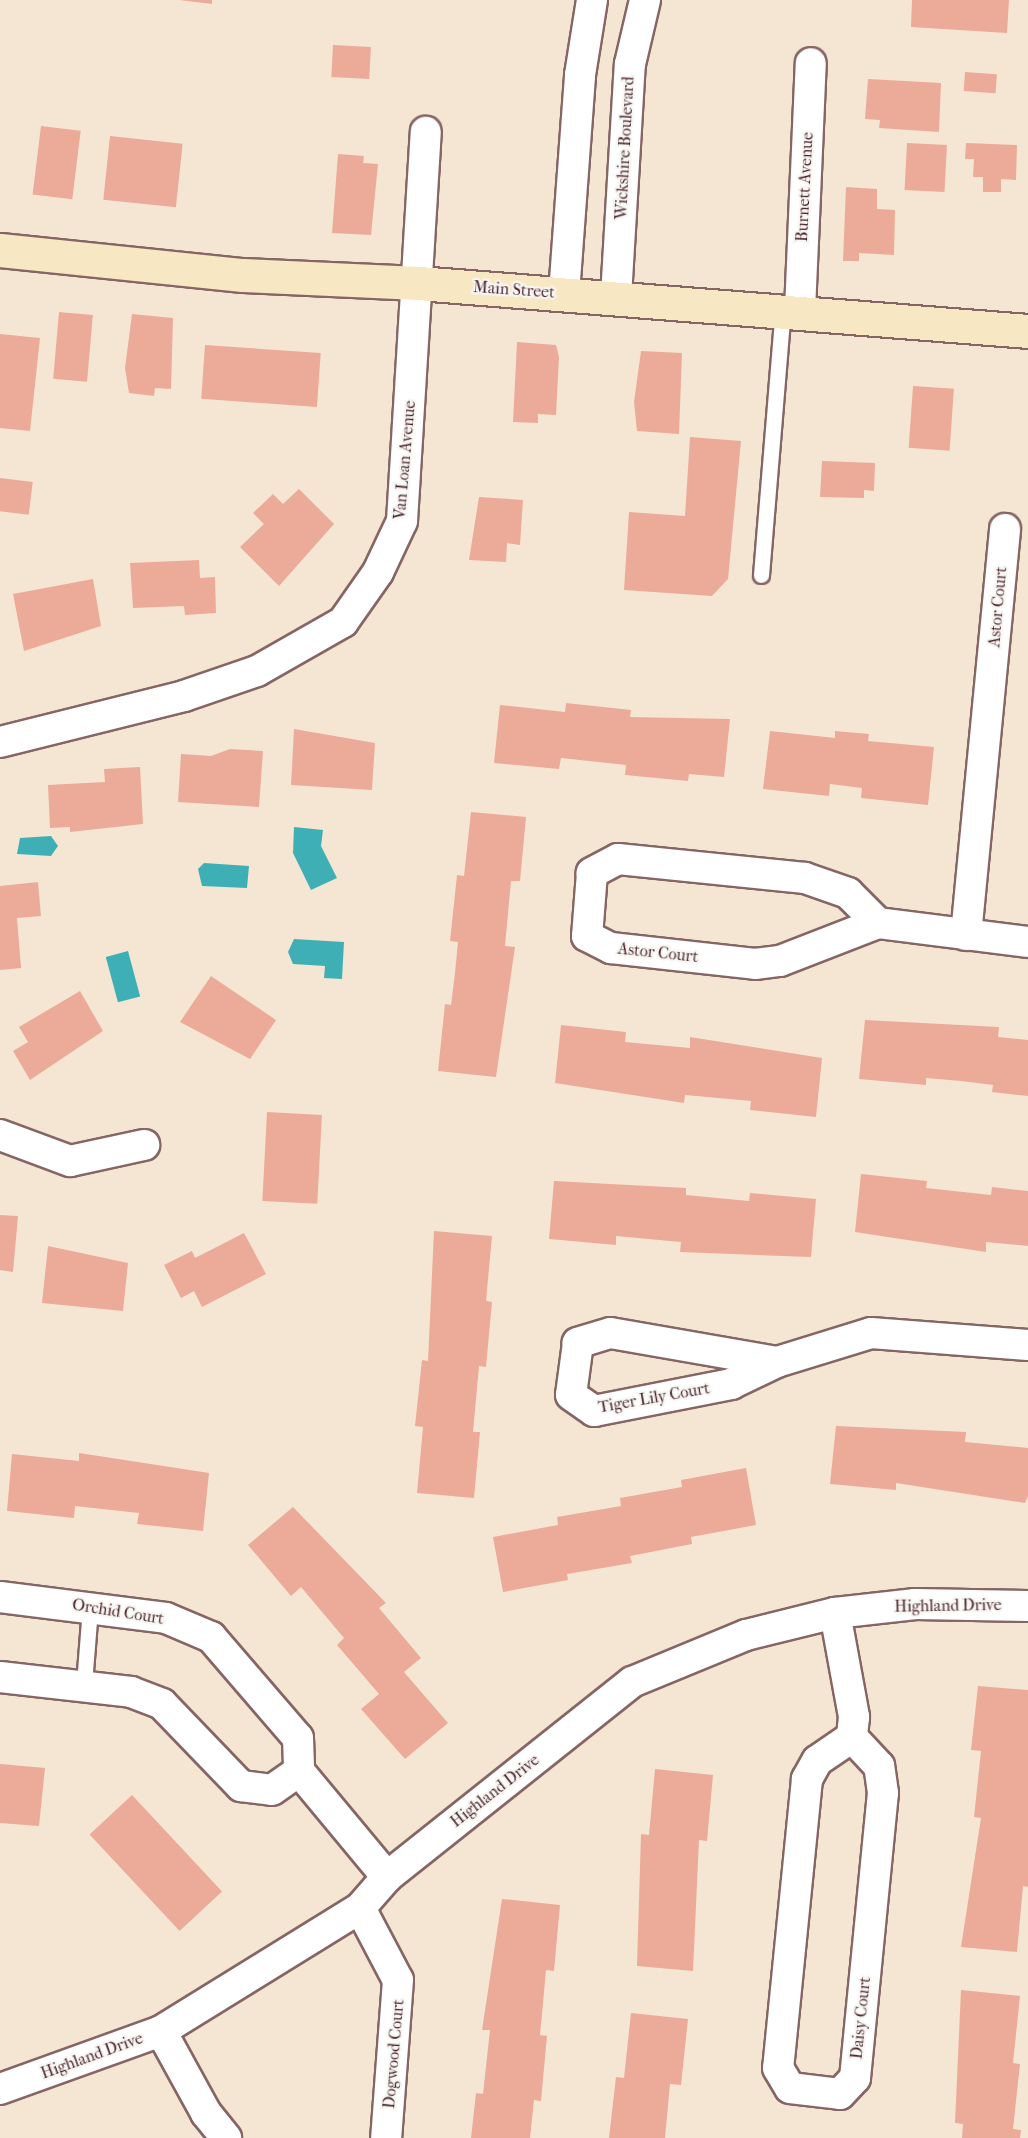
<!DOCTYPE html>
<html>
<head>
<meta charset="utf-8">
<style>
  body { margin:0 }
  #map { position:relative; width:1028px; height:2138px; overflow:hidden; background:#f4e6d2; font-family:"IM FELL French Canon",serif }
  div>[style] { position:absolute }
  .water>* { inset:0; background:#3eb0b5; transform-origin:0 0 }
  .building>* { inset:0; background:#ecab99; transform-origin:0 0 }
  .roads { filter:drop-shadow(2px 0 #866565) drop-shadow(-2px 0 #866565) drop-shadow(0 2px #866565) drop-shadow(0 -2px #866565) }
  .service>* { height:15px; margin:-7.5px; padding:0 7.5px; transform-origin:7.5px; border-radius:7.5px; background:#fff }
  .minor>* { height:30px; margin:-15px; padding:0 15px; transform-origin:15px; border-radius:15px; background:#fff }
  .secondary>* { height:33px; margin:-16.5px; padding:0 16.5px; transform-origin:16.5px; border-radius:16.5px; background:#f8e7c3 }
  span { translate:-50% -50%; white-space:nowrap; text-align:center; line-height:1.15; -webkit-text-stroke:4.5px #f6f6f2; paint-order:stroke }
  .street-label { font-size:16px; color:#4a1f2b }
</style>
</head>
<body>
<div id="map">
  <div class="water">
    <div style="clip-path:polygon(294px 827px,323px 830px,321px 846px,337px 878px,311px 890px,293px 853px)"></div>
    <div style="clip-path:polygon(51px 836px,58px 846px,51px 856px,17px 854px,20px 838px)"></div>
    <div style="clip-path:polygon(204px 863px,249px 866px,247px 888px,202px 886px,198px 869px)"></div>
    <div style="clip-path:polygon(294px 939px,344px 942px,342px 979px,324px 978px,325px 966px,293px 964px,288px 952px)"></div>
    <div style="left:128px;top:951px;width:47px;height:23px;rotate:75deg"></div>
  </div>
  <div class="building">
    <div style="clip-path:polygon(179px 0,212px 0,212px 4px)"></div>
    <div style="clip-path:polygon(912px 0,1009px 0,1007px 33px,911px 27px)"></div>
    <div style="left:333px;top:45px;width:38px;height:32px;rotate:3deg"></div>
    <div style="left:965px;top:72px;width:32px;height:19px;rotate:4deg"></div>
    <div style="clip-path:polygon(868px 79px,941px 83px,939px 132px,879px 128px,880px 120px,865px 119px)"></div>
    <div style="left:41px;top:126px;width:40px;height:69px;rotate:7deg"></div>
    <div style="left:110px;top:136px;width:73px;height:64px;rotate:6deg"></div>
    <div style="left:907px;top:143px;width:40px;height:47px;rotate:3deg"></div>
    <div style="clip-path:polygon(966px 143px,1017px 145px,1016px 180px,1001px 179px,1001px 192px,983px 192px,983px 177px,973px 177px,974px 159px,965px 159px)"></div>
    <div style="clip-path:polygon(338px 154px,364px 156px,363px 163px,378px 164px,371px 235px,332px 233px)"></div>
    <div style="clip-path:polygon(846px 187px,877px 189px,877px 209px,895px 210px,894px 255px,859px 253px,859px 261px,843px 261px)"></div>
    <div style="left:59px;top:312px;width:34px;height:67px;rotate:5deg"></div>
    <div style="clip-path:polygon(132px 314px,173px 318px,171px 389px,155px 388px,154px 396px,129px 393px,125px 368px)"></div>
    <div style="clip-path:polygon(0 334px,40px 338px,30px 431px,0 428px)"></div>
    <div style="clip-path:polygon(517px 342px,556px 345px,559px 357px,556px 415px,538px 414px,538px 423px,513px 422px)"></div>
    <div style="left:205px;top:345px;width:116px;height:54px;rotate:4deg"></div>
    <div style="clip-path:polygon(641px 351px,682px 353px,679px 434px,637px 431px,634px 402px)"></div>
    <div style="left:913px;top:386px;width:41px;height:62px;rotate:4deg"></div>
    <div style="clip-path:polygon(690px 437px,741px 441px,728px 579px,712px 596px,624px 590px,629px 512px,685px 516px)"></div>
    <div style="clip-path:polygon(822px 461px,875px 463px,874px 491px,864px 490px,864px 498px,820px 497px)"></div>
    <div style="left:0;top:478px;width:33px;height:33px;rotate:7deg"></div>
    <div style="clip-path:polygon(299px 489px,334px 524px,279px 586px,240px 547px,264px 524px,253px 513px,273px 494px,283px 504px)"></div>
    <div style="clip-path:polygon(479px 497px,523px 500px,520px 545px,507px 543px,506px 562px,469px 560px)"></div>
    <div style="clip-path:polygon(199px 560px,200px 578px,215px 577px,216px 613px,185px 615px,184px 606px,133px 608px,130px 563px)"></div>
    <div style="clip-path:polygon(93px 579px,101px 626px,24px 651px,13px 594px)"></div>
    <div style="clip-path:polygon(566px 703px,631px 710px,630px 717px,730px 719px,724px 777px,689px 774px,688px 781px,625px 775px,626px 765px,561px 758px,559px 769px,494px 763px,500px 705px,565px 712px)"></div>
    <div style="clip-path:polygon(294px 729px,375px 743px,372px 790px,291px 785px)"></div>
    <div style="clip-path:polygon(770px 731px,835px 738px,835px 731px,869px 734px,868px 741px,934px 747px,928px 805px,861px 798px,862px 788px,830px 784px,829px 796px,763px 789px)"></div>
    <div style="clip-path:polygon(230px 749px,263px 751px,259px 807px,178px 802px,181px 754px,211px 756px)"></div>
    <div style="clip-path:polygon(140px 767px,143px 824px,70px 832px,70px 827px,50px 828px,48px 785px,105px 782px,104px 769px)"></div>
    <div style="clip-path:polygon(471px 812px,526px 817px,520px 881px,511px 881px,505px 946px,515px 947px,496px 1077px,438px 1071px,445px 1004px,451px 1005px,455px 973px,458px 942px,450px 941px,457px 875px,464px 876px)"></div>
    <div style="clip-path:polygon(38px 882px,41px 916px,17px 918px,21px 968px,0 970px,0 886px)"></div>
    <div style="clip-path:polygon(211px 976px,276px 1020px,250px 1059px,180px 1022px)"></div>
    <div style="clip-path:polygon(80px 991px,103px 1031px,30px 1080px,13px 1051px,28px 1042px,19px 1027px)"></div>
    <div style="clip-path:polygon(865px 1020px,999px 1027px,998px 1037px,1028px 1040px,1028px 1096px,992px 1092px,993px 1085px,961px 1081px,926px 1078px,926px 1085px,859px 1079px)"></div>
    <div style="clip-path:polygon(561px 1025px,626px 1032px,625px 1042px,690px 1048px,690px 1037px,822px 1058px,816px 1117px,750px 1110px,751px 1101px,685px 1095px,684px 1103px,555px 1083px)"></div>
    <div style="left:267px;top:1112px;width:55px;height:89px;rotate:3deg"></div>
    <div style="clip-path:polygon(861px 1174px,927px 1181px,926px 1188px,991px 1195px,992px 1187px,1028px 1191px,1028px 1246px,986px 1242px,986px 1252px,855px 1232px)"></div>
    <div style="clip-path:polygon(554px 1181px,686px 1188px,686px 1195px,749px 1201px,750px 1193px,816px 1199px,811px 1257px,680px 1252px,681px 1242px,616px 1236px,616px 1245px,549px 1239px)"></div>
    <div style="clip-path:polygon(0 1215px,18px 1216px,13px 1272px,0 1270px)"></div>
    <div style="clip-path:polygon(434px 1231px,492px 1236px,486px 1301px,492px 1302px,489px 1334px,486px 1367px,479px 1366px,473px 1432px,480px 1432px,474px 1498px,417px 1493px,423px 1427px,415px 1426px,422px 1360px,428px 1361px)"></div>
    <div style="clip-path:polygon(244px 1233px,266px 1274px,202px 1307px,194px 1291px,181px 1298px,164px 1265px,192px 1251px,195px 1258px)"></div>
    <div style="clip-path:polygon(48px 1246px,128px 1263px,123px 1311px,42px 1303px)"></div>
    <div style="clip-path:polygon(836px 1426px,966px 1432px,965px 1442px,1028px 1448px,1028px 1496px,1025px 1503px,896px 1483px,896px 1490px,830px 1484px)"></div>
    <div style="clip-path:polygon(79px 1453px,209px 1473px,203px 1531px,137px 1524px,139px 1513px,75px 1506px,74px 1518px,7px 1511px,12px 1454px,79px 1461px)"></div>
    <div style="clip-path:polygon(746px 1468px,756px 1525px,691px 1537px,692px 1544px,630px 1556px,632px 1563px,567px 1574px,568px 1580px,503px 1592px,493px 1537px,558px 1525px,557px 1517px,621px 1506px,620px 1498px,682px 1487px,681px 1480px)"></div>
    <div style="clip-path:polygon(293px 1507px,386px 1603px,379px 1608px,421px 1658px,404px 1672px,448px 1723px,405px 1759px,361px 1709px,379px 1694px,337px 1645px,344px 1638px,301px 1587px,291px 1596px,248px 1545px)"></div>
    <div style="clip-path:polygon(978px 1686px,1028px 1690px,1028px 1887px,1023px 1886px,1017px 1952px,961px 1947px,981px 1818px,974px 1817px,981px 1751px,971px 1750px)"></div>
    <div style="clip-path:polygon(0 1764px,45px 1768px,39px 1826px,0 1823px)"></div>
    <div style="clip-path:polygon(655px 1769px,713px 1775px,707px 1841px,699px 1840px,693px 1971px,637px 1966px,641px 1834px,649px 1835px)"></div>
    <div style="left:132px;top:1795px;width:132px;height:58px;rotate:47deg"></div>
    <div style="clip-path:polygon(502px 1899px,560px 1905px,554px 1971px,546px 1970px,543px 2003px,540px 2035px,547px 2036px,541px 2101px,534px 2100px,530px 2138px,471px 2138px,476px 2093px,483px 2094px,490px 2030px,482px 2030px)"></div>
    <div style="clip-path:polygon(961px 1990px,1020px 1996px,1013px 2063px,1020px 2064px,1013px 2129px,1021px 2130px,1020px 2138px,962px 2138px,963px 2124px,955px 2123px)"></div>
    <div style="clip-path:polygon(631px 2013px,688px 2019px,681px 2085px,670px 2084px,665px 2138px,609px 2138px,616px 2077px,624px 2078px)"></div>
  </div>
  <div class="roads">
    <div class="service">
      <div style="left:761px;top:575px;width:267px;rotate:-85.3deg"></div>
      <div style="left:84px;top:1684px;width:77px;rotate:-85.5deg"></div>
    </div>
    <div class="minor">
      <div style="left:564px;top:294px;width:220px;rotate:-85.8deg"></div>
      <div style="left:580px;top:75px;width:76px;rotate:-80.9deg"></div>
      <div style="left:616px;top:297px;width:233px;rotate:-86.6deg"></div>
      <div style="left:630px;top:64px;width:66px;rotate:-76.8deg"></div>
      <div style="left:800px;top:310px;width:247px;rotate:-87.5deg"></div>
      <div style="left:0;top:742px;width:190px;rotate:-14deg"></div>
      <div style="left:184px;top:696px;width:77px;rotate:-18.9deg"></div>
      <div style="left:257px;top:671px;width:99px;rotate:-29.7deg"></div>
      <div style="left:343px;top:622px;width:61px;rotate:-55deg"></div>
      <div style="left:378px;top:572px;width:56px;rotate:-64.8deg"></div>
      <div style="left:402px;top:521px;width:390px;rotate:-86.5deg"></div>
      <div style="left:878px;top:923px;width:42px;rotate:-135deg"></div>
      <div style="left:848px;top:893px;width:46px;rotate:-160.8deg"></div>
      <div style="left:805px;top:878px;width:188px;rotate:-174.2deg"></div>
      <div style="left:618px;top:859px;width:30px;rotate:152deg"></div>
      <div style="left:592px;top:873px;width:63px;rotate:94.5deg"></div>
      <div style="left:587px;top:936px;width:27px;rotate:27deg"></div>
      <div style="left:611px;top:948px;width:145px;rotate:6.3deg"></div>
      <div style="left:755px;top:964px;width:25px;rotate:-7deg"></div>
      <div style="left:780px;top:961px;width:105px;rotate:-21.2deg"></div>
      <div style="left:878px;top:923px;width:151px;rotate:7.2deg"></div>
      <div style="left:966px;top:935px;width:408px;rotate:-84.5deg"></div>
      <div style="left:0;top:1135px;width:75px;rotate:20.4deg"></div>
      <div style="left:70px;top:1161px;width:76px;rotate:-12.2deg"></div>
      <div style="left:777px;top:1362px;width:169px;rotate:-170.1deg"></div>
      <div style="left:610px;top:1333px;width:34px;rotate:163deg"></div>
      <div style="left:578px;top:1343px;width:52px;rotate:97.7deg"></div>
      <div style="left:571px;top:1395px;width:28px;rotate:35deg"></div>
      <div style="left:594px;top:1411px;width:140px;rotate:-11.1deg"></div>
      <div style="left:731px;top:1384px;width:51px;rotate:-25.6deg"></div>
      <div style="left:777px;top:1362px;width:98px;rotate:-17.1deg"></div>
      <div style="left:871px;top:1333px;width:157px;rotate:4.4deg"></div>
      <div style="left:0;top:1597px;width:167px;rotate:7.2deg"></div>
      <div style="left:166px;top:1618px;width:49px;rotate:22.9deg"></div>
      <div style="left:211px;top:1637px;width:133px;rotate:49.3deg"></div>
      <div style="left:298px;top:1738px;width:33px;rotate:88deg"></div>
      <div style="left:299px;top:1771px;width:138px;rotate:50.3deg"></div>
      <div style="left:835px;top:1613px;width:106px;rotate:79.6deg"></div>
      <div style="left:854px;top:1717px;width:20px;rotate:96deg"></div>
      <div style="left:852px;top:1737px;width:42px;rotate:145.6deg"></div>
      <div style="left:817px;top:1761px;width:21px;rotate:119deg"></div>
      <div style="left:807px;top:1779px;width:290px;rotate:95.7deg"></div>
      <div style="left:778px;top:2068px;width:23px;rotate:59deg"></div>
      <div style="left:790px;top:2088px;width:50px;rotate:6.8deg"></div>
      <div style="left:840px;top:2094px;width:22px;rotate:-47deg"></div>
      <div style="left:855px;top:2078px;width:286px;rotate:-84.4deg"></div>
      <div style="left:883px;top:1793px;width:27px;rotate:-98deg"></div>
      <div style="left:879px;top:1766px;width:40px;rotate:-133deg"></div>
      <div style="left:0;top:1677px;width:132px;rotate:6.5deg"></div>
      <div style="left:131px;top:1692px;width:33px;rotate:21deg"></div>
      <div style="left:162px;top:1704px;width:114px;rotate:46.1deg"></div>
      <div style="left:241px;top:1786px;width:31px;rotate:7deg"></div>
      <div style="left:272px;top:1790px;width:33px;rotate:-35deg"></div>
      <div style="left:360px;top:1908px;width:81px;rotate:62.2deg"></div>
      <div style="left:398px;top:1980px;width:158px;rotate:94.3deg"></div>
      <div style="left:161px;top:2031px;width:94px;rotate:61.2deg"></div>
      <div style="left:206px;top:2113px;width:32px;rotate:51deg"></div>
      <div style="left:0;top:2089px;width:171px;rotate:-19.8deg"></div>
      <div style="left:161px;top:2031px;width:234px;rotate:-31.7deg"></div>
      <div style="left:360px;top:1908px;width:41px;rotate:-48.9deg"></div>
      <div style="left:387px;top:1877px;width:313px;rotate:-38.5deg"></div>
      <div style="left:632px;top:1682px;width:123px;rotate:-22.4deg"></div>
      <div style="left:746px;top:1635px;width:92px;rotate:-13.9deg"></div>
      <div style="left:835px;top:1613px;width:81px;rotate:-6.4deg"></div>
      <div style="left:915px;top:1604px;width:113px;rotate:1deg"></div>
    </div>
    <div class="secondary">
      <div style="left:0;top:250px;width:244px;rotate:5.9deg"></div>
      <div style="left:243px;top:275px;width:175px;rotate:2.6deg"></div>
      <div style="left:418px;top:283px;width:612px;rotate:4.5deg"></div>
    </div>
  </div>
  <div class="street-label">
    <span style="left:625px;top:148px;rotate:-87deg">Wickshire Boulevard</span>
    <span style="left:805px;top:187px;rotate:-87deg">Burnett Avenue</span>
    <span style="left:514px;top:290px;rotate:4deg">Main Street</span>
    <span style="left:405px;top:460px;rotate:-85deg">Van Loan Avenue</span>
    <span style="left:998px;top:607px;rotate:-85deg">Astor Court</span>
    <span style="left:658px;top:953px;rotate:6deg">Astor Court</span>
    <span style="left:654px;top:1398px;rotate:-10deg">Tiger Lily Court</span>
    <span style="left:948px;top:1606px;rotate:-1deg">Highland Drive</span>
    <span style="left:118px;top:1612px;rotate:9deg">Orchid Court</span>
    <span style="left:495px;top:1791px;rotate:-38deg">Highland Drive</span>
    <span style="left:861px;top:2018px;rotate:-84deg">Daisy Court</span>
    <span style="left:394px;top:2054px;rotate:-85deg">Dogwood Court</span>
    <span style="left:92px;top:2056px;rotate:-20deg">Highland Drive</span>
  </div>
</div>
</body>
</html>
